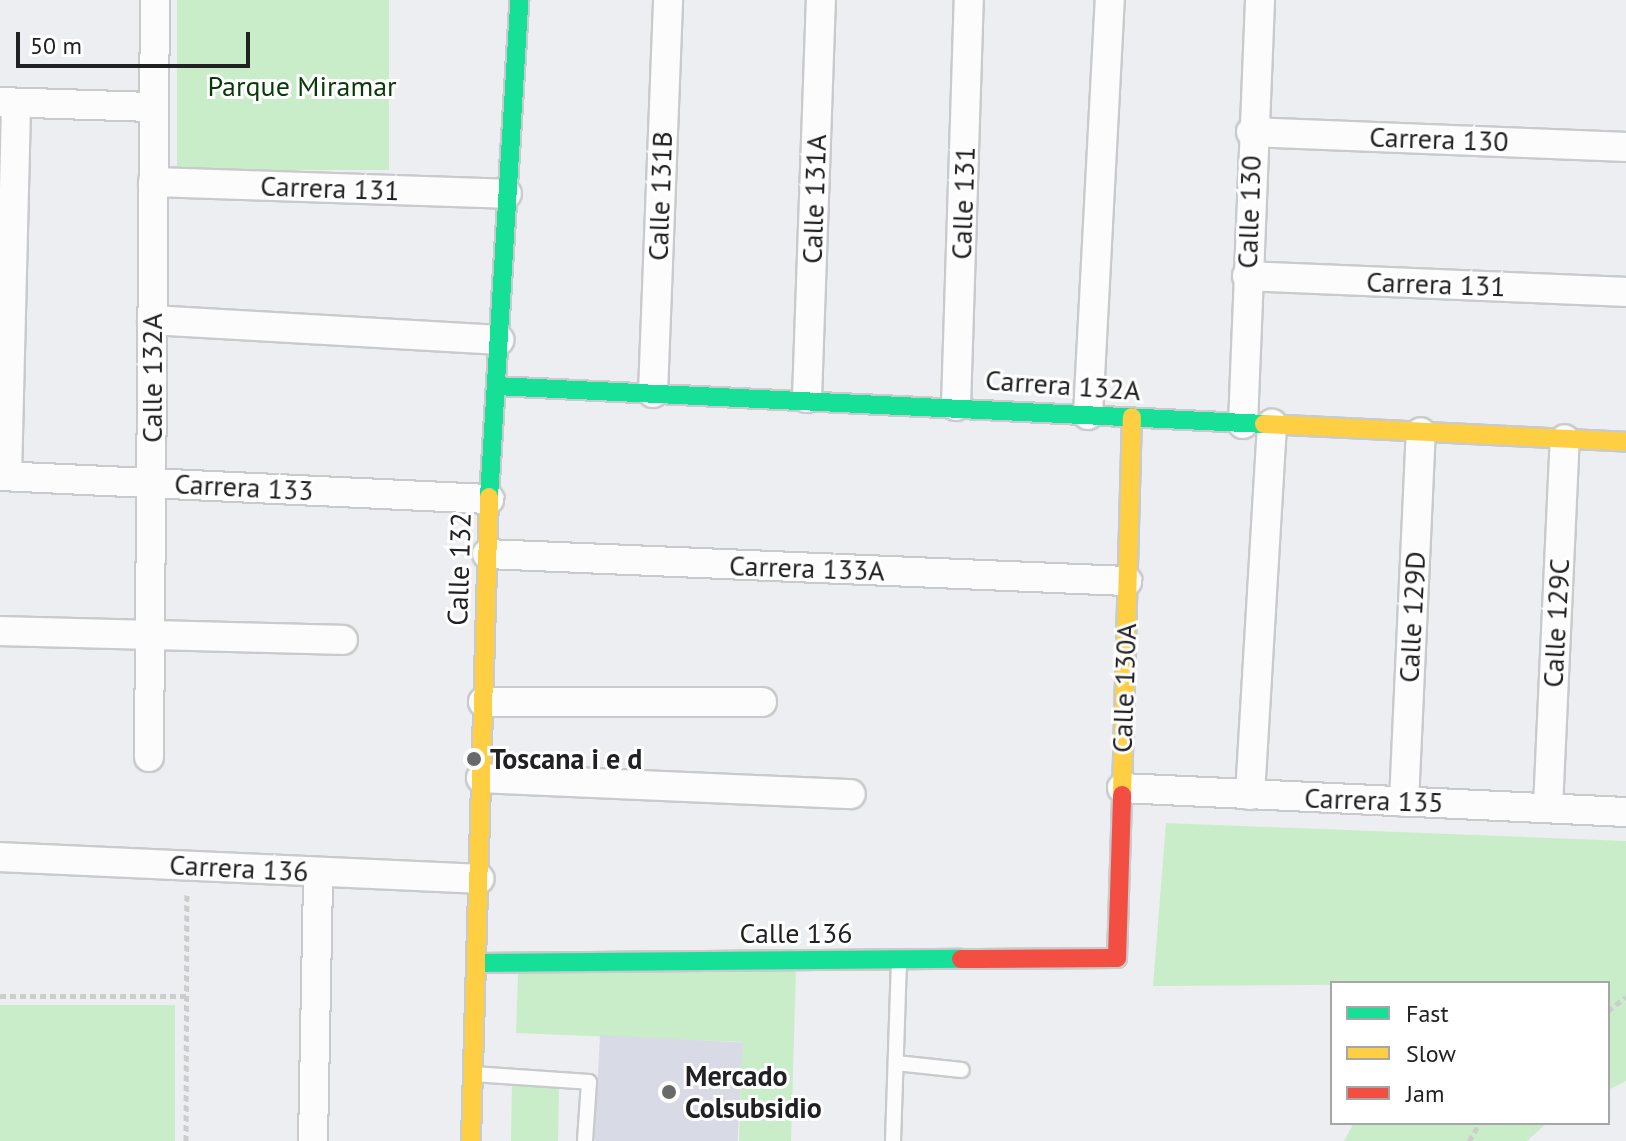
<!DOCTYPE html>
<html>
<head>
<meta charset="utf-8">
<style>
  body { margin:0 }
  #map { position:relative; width:1626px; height:1141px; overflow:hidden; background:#edeef1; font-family:"PT Sans",sans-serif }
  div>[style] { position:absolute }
  .green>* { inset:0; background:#c9edc8; transform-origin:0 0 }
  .building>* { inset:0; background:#d8dae5; transform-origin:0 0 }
  .path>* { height:5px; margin-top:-2.5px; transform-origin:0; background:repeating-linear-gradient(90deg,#cdcdce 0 6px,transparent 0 10px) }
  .roads { filter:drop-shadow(2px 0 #c9cacb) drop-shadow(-2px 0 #c9cacb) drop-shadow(0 2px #c9cacb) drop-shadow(0 -2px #c9cacb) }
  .lane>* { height:14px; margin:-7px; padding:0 7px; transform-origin:7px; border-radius:7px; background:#fcfcfd }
  .street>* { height:28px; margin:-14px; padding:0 14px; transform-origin:14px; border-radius:14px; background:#fcfcfd }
  .fast>* { height:18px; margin:-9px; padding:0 9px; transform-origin:9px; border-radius:9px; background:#16e098 }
  .slow>* { height:18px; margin:-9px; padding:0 9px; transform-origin:9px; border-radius:9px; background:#ffcf43 }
  .jam>* { height:18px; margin:-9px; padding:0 9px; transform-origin:9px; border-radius:9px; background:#f24e42 }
  .dots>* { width:22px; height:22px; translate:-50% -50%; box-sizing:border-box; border:4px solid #fff; border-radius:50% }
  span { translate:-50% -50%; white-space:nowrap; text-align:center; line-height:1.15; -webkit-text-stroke:6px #fff; paint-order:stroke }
  .park-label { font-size:28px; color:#093908 }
  .street-label { font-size:28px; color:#212123 }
  .poi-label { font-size:28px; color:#212123; font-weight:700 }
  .left { translate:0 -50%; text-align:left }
  .legend { position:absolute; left:1330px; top:981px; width:280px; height:144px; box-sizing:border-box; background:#fff; border:2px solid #a6a6a7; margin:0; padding:10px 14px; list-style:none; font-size:24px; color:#212123 }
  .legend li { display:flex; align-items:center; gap:16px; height:40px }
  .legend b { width:40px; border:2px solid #a6a6a7 }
  .scale { position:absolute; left:16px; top:32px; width:234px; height:36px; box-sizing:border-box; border:4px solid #212123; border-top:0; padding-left:10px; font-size:24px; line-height:28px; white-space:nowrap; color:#212123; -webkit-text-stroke:6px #fff; paint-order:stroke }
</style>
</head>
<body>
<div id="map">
  <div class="green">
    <div style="left:177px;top:0;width:212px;height:170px"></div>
    <div style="clip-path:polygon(1166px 823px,1626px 841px,1626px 1081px,1608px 1090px,1608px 983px,1153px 986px)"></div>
    <div style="clip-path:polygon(796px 969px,791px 1141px,739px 1141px,742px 1042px,516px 1033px,518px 974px)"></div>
    <div style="left:0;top:1005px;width:175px;height:136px"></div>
    <div style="left:512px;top:1084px;width:47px;height:57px;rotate:1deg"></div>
    <div style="clip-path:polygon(1354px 1123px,1547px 1123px,1527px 1141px,1344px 1141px)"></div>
  </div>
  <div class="building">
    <div style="left:600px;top:1035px;width:143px;height:106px;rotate:3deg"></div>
  </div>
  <div class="path">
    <div style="left:0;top:996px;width:187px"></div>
    <div style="left:1608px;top:1011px;width:23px;rotate:-38deg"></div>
    <div style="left:186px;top:1141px;width:247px;rotate:-89.8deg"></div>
    <div style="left:1469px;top:1141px;width:21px;rotate:-59deg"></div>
  </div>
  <div class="roads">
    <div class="lane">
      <div style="left:896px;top:1063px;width:66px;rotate:6.1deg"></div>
      <div style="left:473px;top:1074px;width:116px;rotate:3.9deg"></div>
      <div style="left:589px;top:1082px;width:59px;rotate:93.9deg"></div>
      <div style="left:893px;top:1141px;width:180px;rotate:-88.1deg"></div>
    </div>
    <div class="street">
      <div style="left:0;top:102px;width:154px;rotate:1.9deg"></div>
      <div style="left:1251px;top:132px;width:375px;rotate:2.3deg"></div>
      <div style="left:153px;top:182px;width:354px;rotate:1.9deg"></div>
      <div style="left:1247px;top:276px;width:379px;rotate:2.4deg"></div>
      <div style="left:152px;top:320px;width:348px;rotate:3.3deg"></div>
      <div style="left:653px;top:393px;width:393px;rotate:-87.8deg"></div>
      <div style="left:807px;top:398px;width:398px;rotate:-88deg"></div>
      <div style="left:956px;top:406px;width:406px;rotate:-88.2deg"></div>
      <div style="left:1088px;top:415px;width:416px;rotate:-87deg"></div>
      <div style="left:1243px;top:424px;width:424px;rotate:-87.7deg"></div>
      <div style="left:0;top:476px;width:490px;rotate:2.7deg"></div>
      <div style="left:7px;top:476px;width:373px;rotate:-88.6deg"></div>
      <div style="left:487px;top:554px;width:641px;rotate:2.42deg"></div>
      <div style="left:0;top:631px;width:343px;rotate:1.5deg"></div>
      <div style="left:483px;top:702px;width:279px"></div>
      <div style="left:149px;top:757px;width:757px;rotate:-89.55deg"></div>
      <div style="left:481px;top:778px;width:370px;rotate:2.5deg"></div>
      <div style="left:1122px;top:788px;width:505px;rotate:2.73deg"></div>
      <div style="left:1250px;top:795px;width:372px;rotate:-86.6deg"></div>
      <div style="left:1404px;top:802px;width:370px;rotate:-87.4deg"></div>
      <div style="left:1548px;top:808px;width:369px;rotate:-87.4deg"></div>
      <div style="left:0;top:857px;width:480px;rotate:2.6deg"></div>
      <div style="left:313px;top:1141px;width:269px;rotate:-88.9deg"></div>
    </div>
    <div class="fast">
      <div style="left:496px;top:386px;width:769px;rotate:2.83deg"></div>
      <div style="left:489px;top:497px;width:498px;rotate:-86.5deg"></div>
      <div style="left:476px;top:963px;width:485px;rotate:-0.5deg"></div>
    </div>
    <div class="slow">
      <div style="left:1264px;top:424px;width:362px;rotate:2.8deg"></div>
      <div style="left:1122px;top:795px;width:378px;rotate:-88.5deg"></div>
      <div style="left:471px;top:1141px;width:644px;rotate:-88.4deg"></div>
    </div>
    <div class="jam">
      <div style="left:961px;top:959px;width:156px;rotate:-0.4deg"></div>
      <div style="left:1117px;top:958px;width:163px;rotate:-88.2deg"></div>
    </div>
  </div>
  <div class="dots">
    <div style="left:474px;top:759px;background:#68696b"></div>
    <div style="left:669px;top:1092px;background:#68696b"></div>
  </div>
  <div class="park-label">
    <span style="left:302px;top:86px">Parque Miramar</span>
  </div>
  <div class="street-label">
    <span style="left:1439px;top:139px;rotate:2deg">Carrera 130</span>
    <span style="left:330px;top:188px;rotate:2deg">Carrera 131</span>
    <span style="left:660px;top:196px;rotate:-88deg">Calle 131B</span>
    <span style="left:814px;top:199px;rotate:-88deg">Calle 131A</span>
    <span style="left:963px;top:203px;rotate:-88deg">Calle 131</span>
    <span style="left:1249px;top:212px;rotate:-88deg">Calle 130</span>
    <span style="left:1436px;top:284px;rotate:2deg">Carrera 131</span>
    <span style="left:152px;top:378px;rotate:-90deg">Calle 132A</span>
    <span style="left:1063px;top:385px;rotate:4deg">Carrera 132A</span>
    <span style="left:244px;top:487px;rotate:3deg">Carrera 133</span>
    <span style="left:807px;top:568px;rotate:2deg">Carrera 133A</span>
    <span style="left:459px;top:569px;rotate:-88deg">Calle 132</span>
    <span style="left:1412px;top:617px;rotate:-87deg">Calle 129D</span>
    <span style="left:1556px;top:623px;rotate:-87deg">Calle 129C</span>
    <span style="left:1124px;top:688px;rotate:-88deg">Calle 130A</span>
    <span style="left:1374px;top:800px;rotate:2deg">Carrera 135</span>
    <span style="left:239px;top:868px;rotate:3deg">Carrera 136</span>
    <span style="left:796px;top:933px">Calle 136</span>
  </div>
  <div class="poi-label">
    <span class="left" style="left:490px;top:759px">Toscana i e d</span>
    <span class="left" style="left:685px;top:1092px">Mercado<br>Colsubsidio</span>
  </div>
  <ul class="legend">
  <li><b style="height:10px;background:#16e098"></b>Fast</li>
  <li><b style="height:10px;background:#ffcf43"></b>Slow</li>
  <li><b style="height:10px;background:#f24e42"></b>Jam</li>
  </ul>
  <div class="scale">50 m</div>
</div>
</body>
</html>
